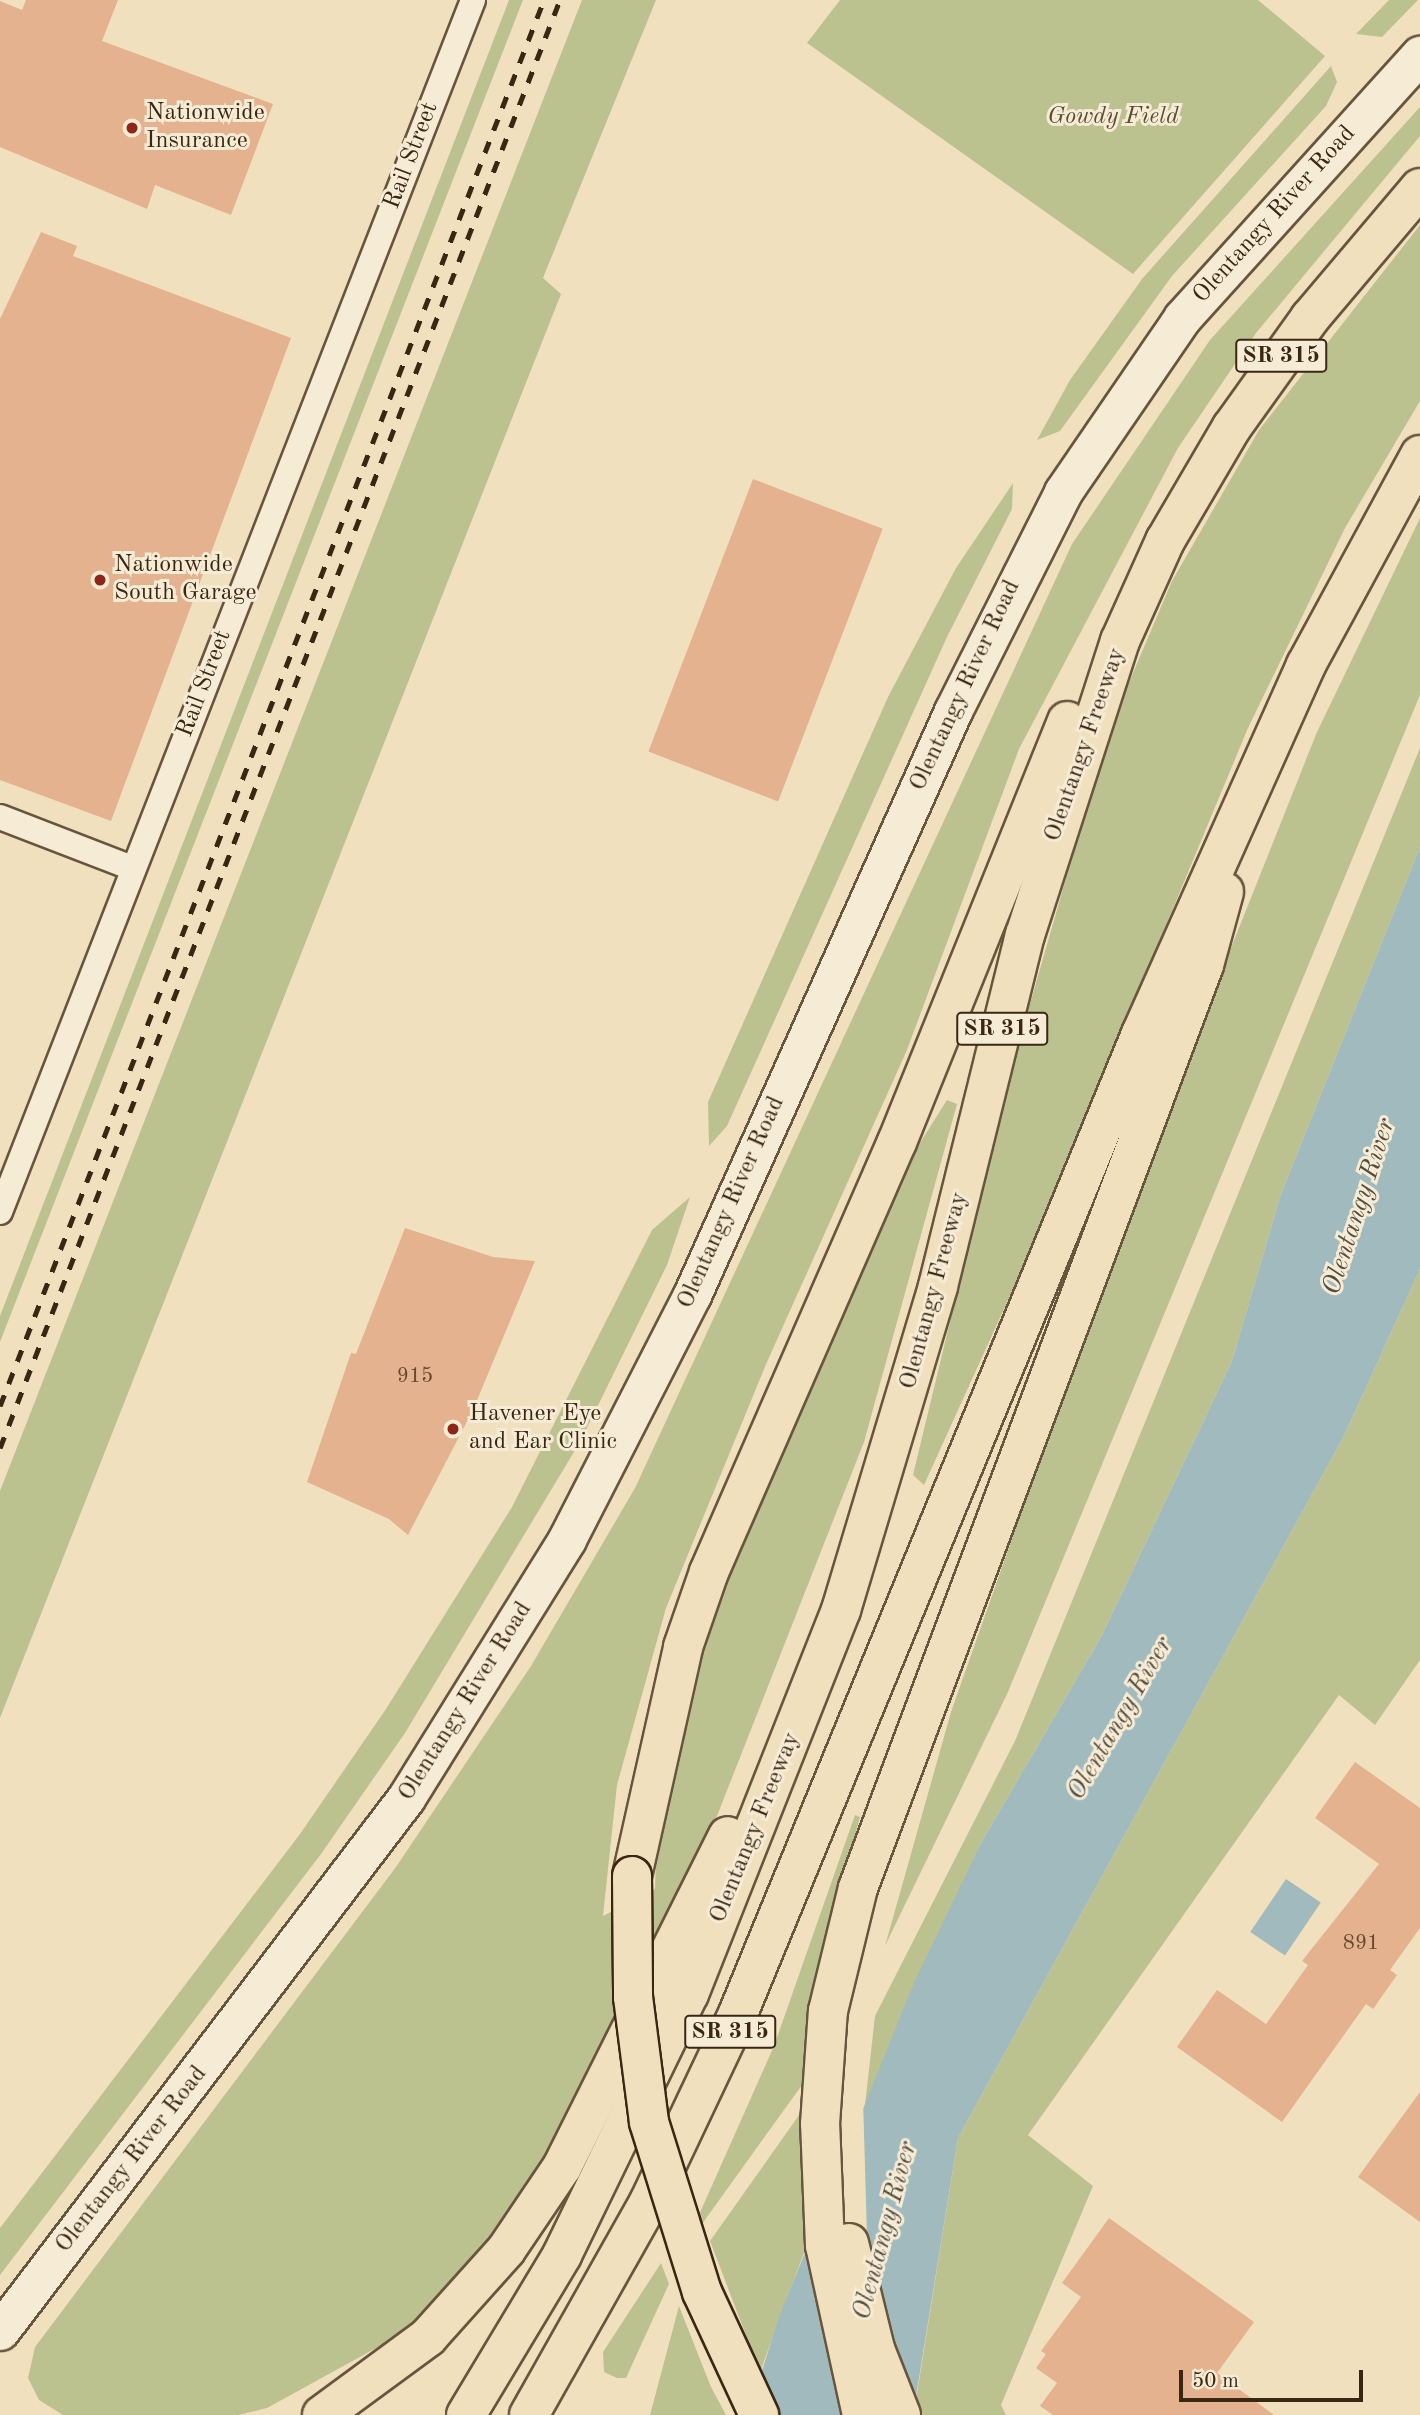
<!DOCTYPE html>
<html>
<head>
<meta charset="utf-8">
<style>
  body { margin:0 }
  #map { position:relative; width:1420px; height:2415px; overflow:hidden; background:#f1e0be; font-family:"Old Standard TT",serif }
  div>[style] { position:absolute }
  .green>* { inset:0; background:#bbc290 }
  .water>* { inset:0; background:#a1babd; transform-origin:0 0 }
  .pier>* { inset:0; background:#f1e0be }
  .building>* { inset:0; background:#e4b28e; transform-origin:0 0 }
  .roads { filter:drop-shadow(2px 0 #68553e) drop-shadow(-2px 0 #68553e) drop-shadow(0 2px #68553e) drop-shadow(0 -2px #68553e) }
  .minor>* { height:24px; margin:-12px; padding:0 12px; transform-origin:12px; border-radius:12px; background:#f6ebd5 }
  .secondary>* { height:37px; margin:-18.5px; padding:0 18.5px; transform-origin:18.5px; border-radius:18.5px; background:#f6ebd5 }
  .motorway>* { height:38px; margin:-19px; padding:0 19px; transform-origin:19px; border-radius:19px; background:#f1e0be }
  .rail>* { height:5px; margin-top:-2.5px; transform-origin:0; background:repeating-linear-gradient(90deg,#3a2713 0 12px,transparent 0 24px) }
  .bridges { filter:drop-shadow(2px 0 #3a2713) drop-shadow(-2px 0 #3a2713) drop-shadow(0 2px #3a2713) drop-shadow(0 -2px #3a2713) }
  .motorway-bridge>* { height:38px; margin:-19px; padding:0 19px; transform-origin:19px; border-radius:19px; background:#f1e0be }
  .dots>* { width:19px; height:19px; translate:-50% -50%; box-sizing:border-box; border:4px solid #f6ebd5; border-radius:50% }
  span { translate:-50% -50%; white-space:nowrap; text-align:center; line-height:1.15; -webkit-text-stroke:6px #f6ebd5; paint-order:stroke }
  .number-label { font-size:21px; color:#644a32 }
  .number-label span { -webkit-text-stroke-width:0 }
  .shield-label span { padding:2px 5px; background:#f6ebd5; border:2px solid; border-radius:5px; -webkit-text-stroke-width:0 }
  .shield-label { font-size:23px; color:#3a2713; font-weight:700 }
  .poi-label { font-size:24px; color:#3a2713 }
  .left { translate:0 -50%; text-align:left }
  .park-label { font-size:24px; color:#5a4e32; font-style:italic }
  .street-label { font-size:24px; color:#3a2713 }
  .water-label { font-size:26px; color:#544c3e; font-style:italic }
  .scale { position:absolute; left:1179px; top:2370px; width:184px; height:32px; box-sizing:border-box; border:4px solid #3a2713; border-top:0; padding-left:9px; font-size:21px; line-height:24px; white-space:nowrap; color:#3a2713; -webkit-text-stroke:5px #f6ebd5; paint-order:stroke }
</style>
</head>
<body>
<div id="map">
  <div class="green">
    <div style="clip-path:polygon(509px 0,523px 0,0 1342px,0 1316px)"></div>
    <div style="clip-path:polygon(582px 0,656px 0,543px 278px,561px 294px,0 1718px,0 1491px)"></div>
    <div style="clip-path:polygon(840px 0,1258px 0,1325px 56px,1133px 274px,807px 43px)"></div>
    <div style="clip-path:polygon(1389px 0,1418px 0,1382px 37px,1356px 34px)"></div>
    <div style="clip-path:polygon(1331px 66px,1337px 82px,1326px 106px,1172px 276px,1060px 431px,1037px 440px,1070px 380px,1142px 279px)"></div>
    <div style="clip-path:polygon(1420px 107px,1420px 136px,1256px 333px,1178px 448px,1019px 749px,907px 1050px,767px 1362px,666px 1608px,617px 1785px,603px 1916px,655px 1889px,657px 1828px,695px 1664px,729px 1572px,918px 1146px,947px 1100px,957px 1104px,864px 1442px,693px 1877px,590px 2095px,502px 2228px,409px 2330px,267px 2408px,238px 2415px,63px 2415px,39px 2400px,28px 2378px,35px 2347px,396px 1867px,531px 1666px,635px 1488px,1072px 544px,1210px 340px)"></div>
    <div style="clip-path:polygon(1420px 225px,1420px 401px,1345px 528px,1248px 728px,1033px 1245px,924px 1485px,913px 1475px,1009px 1077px,1108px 732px,1172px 581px,1259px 430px)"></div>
    <div style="clip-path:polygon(1013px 483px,1012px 509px,947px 637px,727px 1126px,709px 1146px,708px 1102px,888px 697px,956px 568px)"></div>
    <div style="clip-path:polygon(1420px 518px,1420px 695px,1008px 1692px,885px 1946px,951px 1712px,1137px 1184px,1317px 732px)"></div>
    <div style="clip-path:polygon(1420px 748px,1420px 847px,1281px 1194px,1232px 1361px,1101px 1637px,981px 1843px,865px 2105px,875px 2016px,1015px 1741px)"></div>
    <div style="clip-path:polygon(690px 1197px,667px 1265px,580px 1442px,405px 1733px,321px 1854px,0 2275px,0 2228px,300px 1834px,386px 1709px,512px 1507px,652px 1230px)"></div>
    <div style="clip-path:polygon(1420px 1269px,1420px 1660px,1375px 1725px,1339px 1695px,1028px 2135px,1093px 2186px,1001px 2405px,1006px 2415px,919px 2415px,915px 2406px,958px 2138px,1344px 1436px)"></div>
    <div style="clip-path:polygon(855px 1815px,860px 1817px,830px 1926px,802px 2085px,702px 2224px,698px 2217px,774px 2046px)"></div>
    <div style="clip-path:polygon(802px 2111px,805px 2250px,760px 2372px,710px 2241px)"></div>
    <div style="clip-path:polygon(661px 2263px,669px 2284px,626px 2378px,617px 2378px,604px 2372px,603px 2352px)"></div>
    <div style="clip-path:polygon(679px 2306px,711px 2387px,726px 2415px,650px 2415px)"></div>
  </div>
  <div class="water">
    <div style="clip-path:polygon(1420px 847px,1420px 1269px,1344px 1436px,958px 2138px,913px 2415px,748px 2415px,779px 2317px,913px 1985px,981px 1843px,1101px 1637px,1232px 1361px,1281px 1194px)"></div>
    <div style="left:1286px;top:1879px;width:42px;height:64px;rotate:34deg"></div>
  </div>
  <div class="pier">
    <div style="clip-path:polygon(863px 2099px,867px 2235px,888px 2334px,916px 2415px,842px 2415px,813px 2284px,808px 2234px)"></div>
  </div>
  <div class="building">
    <div style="clip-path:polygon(26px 0,118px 0,102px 41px,273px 104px,231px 215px,155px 185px,147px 209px,0 147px,0 1px,22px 10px)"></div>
    <div style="clip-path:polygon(41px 232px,77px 246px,73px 256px,291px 338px,111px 821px,0 780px,0 319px)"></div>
    <div style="left:753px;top:479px;width:139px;height:292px;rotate:21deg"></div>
    <div style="clip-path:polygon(405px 1228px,493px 1257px,535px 1261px,473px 1410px,408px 1535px,389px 1519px,307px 1482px,351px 1353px,356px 1354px)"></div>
    <div style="clip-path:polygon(1355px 1762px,1420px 1808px,1420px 1928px,1390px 1970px,1397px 1975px,1373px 2009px,1366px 2004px,1282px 2122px,1177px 2047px,1217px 1990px,1266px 2024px,1308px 1965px,1302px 1961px,1379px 1864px,1315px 1818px)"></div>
    <div style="clip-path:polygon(1420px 2092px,1420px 2222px,1358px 2177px)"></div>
    <div style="clip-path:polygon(1109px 2218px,1254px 2322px,1217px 2373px,1274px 2415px,1053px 2415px,1040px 2406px,1057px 2383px,1036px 2368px,1046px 2354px,1041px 2351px,1081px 2297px,1062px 2283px)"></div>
  </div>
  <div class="roads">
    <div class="minor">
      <div style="left:0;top:817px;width:142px;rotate:21.1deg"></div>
      <div style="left:0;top:1212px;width:1301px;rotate:-68.68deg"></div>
    </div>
    <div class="secondary">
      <div style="left:0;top:2331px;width:670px;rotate:-52.7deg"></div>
      <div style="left:406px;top:1798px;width:305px;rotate:-58.1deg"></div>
      <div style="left:567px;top:1539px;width:274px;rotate:-62.9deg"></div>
      <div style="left:692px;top:1295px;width:640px;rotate:-65.92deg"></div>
      <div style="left:953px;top:711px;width:245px;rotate:-63.3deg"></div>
      <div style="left:1063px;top:492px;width:211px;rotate:-55.6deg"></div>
      <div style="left:1182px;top:318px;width:355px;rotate:-47.9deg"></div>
    </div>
    <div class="motorway">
      <div style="left:632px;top:1876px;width:235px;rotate:-77.4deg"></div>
      <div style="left:683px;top:1647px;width:79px;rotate:-70.9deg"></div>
      <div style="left:709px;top:1572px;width:469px;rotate:-66.4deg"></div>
      <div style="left:897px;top:1142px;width:454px;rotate:-68deg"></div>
      <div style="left:849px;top:2243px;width:109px;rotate:76.2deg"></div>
      <div style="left:875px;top:2349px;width:71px;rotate:68.5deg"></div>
      <div style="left:322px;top:2415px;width:132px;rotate:-36.3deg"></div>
      <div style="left:428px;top:2337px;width:117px;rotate:-48.1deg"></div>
      <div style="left:506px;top:2250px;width:100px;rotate:-56deg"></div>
      <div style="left:562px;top:2167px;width:370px;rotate:-63.4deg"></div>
      <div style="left:466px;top:2415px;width:187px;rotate:-59deg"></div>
      <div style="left:562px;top:2255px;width:290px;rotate:-64.1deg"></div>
      <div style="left:689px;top:1994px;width:413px;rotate:-68.4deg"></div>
      <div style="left:841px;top:1610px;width:338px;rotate:-73.3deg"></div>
      <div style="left:938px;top:1286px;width:362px;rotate:-76.1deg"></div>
      <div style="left:1025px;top:935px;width:309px;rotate:-72.1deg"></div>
      <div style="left:1120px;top:641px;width:110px;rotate:-65.8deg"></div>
      <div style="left:1165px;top:541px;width:132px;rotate:-59.6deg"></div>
      <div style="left:1232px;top:427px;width:134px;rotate:-54.4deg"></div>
      <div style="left:1310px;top:318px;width:170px;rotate:-49.8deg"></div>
      <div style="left:529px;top:2415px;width:244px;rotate:-60.6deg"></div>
      <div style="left:649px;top:2202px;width:206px;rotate:-64.7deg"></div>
      <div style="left:737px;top:2016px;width:1062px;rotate:-67.64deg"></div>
      <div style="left:1141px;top:1034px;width:404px;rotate:-65.9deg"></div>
      <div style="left:1306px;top:665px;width:239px;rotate:-61.5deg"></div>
      <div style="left:862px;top:2415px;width:173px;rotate:-102.3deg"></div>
      <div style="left:825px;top:2246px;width:122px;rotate:-92.3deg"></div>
      <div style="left:820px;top:2124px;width:113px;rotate:-86deg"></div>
      <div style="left:828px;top:2011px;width:127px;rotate:-76.3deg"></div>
      <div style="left:858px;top:1888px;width:986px;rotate:-69.45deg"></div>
      <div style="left:1204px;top:965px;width:76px;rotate:-74.7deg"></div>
    </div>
  </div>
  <div class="rail">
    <div style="left:0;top:1406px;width:1508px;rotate:-68.85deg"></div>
    <div style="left:0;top:1448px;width:1553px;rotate:-68.86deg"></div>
  </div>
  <div class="bridges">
    <div class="motorway-bridge">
      <div style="left:632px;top:1876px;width:121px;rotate:89.5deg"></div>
      <div style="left:633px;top:1997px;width:126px;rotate:82.7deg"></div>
      <div style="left:649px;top:2122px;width:178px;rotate:72.7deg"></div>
      <div style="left:702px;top:2292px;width:136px;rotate:65.1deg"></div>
    </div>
  </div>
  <div class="dots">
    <div style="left:132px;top:128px;background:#8f2418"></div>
    <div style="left:100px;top:580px;background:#8f2418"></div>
    <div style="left:453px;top:1429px;background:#8f2418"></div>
  </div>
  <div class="number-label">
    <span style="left:415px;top:1377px">915</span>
    <span style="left:1361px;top:1944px">891</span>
  </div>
  <div class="shield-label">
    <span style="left:1281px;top:356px">SR 315</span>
    <span style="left:1002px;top:1029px">SR 315</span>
    <span style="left:730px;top:2032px">SR 315</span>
  </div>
  <div class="poi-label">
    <span class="left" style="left:146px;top:128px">Nationwide<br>Insurance</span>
    <span class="left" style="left:114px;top:580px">Nationwide<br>South Garage</span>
    <span class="left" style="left:469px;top:1429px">Havener Eye<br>and Ear Clinic</span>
  </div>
  <div class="park-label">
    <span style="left:1113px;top:118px">Gowdy Field</span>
  </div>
  <div class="street-label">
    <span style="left:412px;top:156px;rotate:-69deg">Rail Street</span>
    <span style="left:1275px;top:215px;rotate:-48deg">Olentangy River Road</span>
    <span style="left:205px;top:684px;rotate:-69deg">Rail Street</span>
    <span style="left:966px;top:686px;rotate:-65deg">Olentangy River Road</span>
    <span style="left:1086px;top:745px;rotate:-71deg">Olentangy Freeway</span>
    <span style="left:732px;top:1203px;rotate:-66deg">Olentangy River Road</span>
    <span style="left:935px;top:1291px;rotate:-75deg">Olentangy Freeway</span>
    <span style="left:466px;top:1702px;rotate:-58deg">Olentangy River Road</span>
    <span style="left:756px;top:1828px;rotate:-68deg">Olentangy Freeway</span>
    <span style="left:132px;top:2160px;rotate:-52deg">Olentangy River Road</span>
  </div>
  <div class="water-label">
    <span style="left:1360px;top:1207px;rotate:-72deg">Olentangy River</span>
    <span style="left:1121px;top:1719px;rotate:-60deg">Olentangy River</span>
    <span style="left:886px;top:2231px;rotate:-75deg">Olentangy River</span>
  </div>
  <div class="scale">50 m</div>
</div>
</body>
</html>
